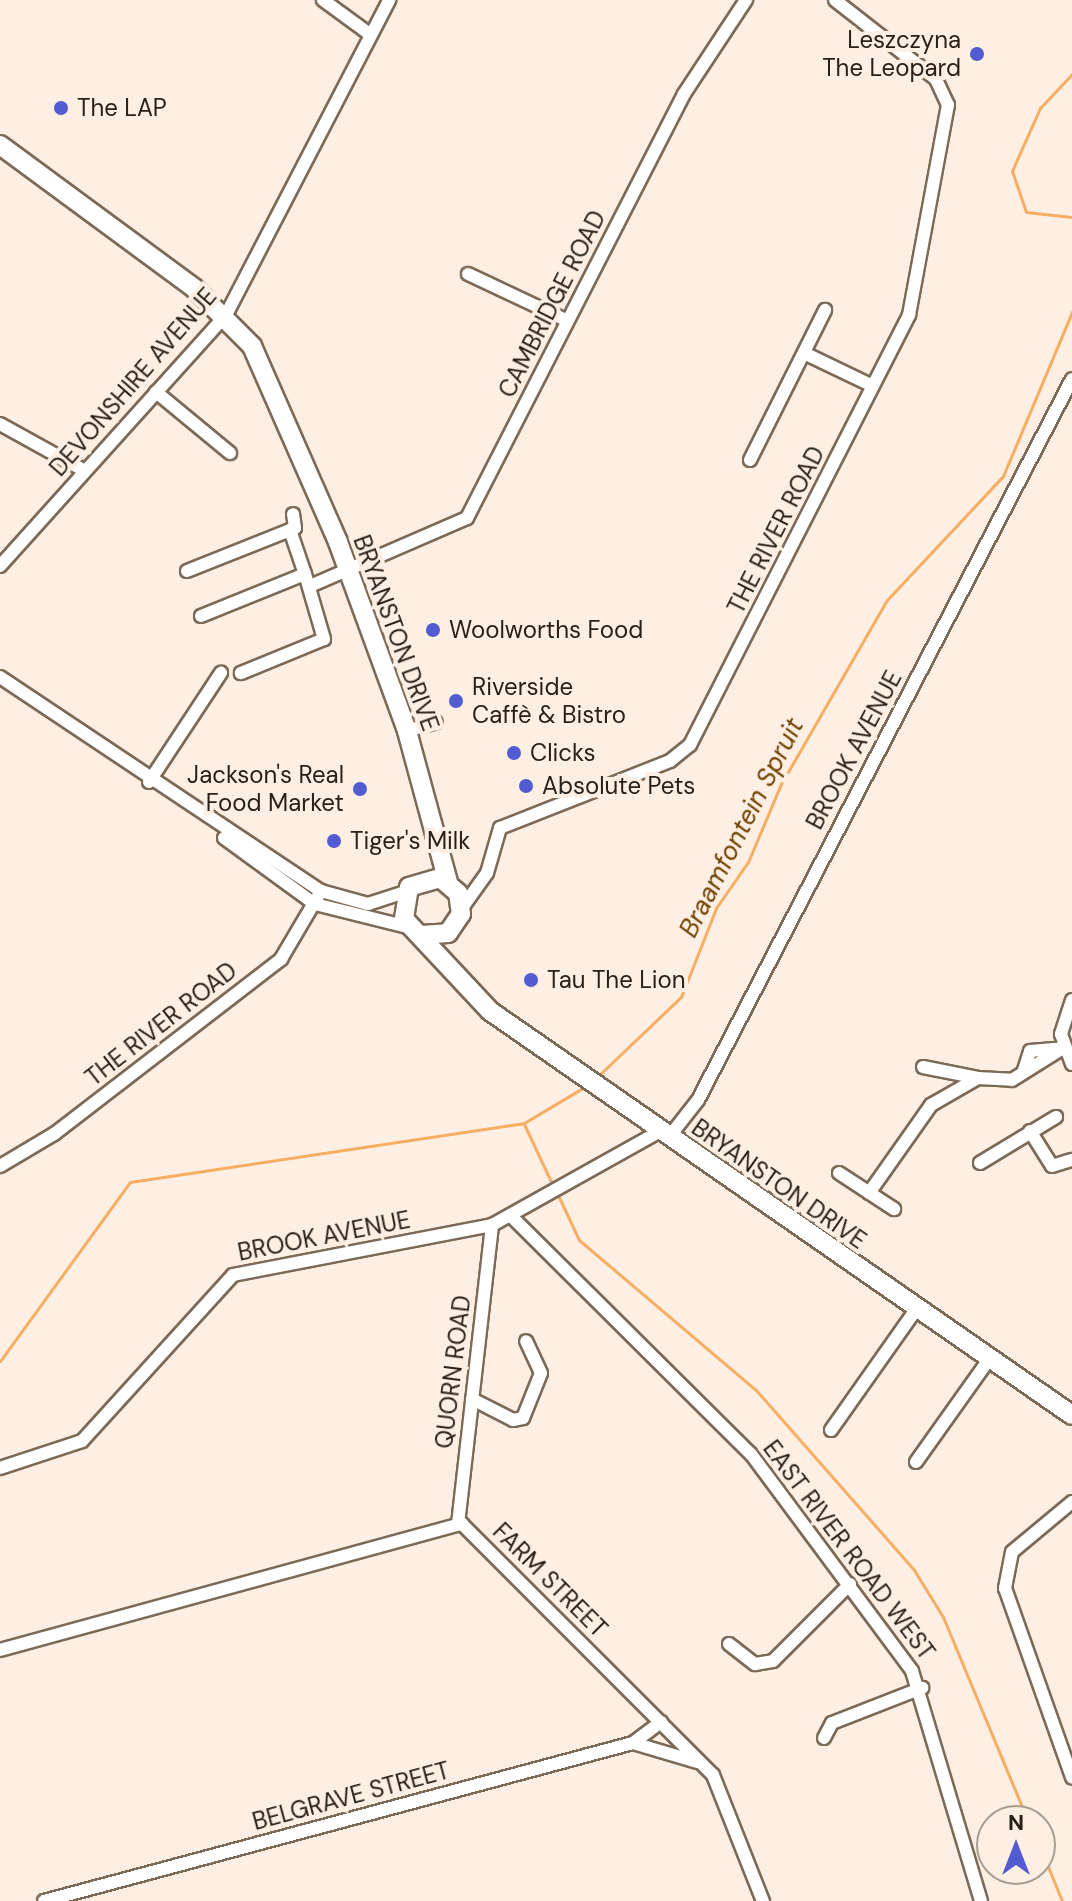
<!DOCTYPE html>
<html>
<head>
<meta charset="utf-8">
<style>
  body { margin:0 }
  #map { position:relative; width:1072px; height:1901px; overflow:hidden; background:#fdefe3; font-family:"DM Sans",sans-serif }
  div>[style] { position:absolute }
  .stream>* { height:3px; margin:-1.5px; padding:0 1.5px; transform-origin:1.5px; border-radius:1.5px; background:#f8ae62 }
  .roads { filter:drop-shadow(2px 0 #7c6956) drop-shadow(-2px 0 #7c6956) drop-shadow(0 2px #7c6956) drop-shadow(0 -2px #7c6956) }
  .street>* { height:12px; margin:-6px; padding:0 6px; transform-origin:6px; border-radius:6px; background:#fff }
  .secondary>* { height:18px; margin:-9px; padding:0 9px; transform-origin:9px; border-radius:9px; background:#fff }
  .dots>* { width:22px; height:22px; translate:-50% -50%; box-sizing:border-box; border:4px solid #fdefe3; border-radius:50% }
  span { translate:-50% -50%; white-space:nowrap; text-align:center; line-height:1.15; -webkit-text-stroke:8px #fdefe3; paint-order:stroke }
  .poi-label { font-size:24px; color:#292119 }
  .right { translate:-100% -50%; text-align:right }
  .left { translate:0 -50%; text-align:left }
  .street-label { font-size:24px; color:#292119 }
  .water-label { font-size:26px; color:#724304; font-style:italic }
  .north { position:absolute; left:976px; top:1805px; width:80px; height:80px; box-sizing:border-box; background:#fdefe3; border:2px solid #a89d92; border-radius:50%; rotate:0deg; font-size:22px; font-weight:700; line-height:32px; text-align:center; color:#292119 }
  .north::after { content:''; display:block; margin:auto; width:28px; height:36px; background:#525bd1; clip-path:polygon(50% 0,100% 100%,50% 72%,0 100%) }
</style>
</head>
<body>
<div id="map">
  <div class="stream">
    <div style="left:1072px;top:74px;width:47px;rotate:133.3deg"></div>
    <div style="left:1040px;top:108px;width:69px;rotate:114deg"></div>
    <div style="left:1012px;top:171px;width:43px;rotate:71.1deg"></div>
    <div style="left:1026px;top:212px;width:46px;rotate:6.2deg"></div>
    <div style="left:598px;top:1076px;width:115px;rotate:-43.6deg"></div>
    <div style="left:681px;top:997px;width:96px;rotate:-68.5deg"></div>
    <div style="left:716px;top:908px;width:56px;rotate:-55.2deg"></div>
    <div style="left:748px;top:862px;width:85px;rotate:-67.1deg"></div>
    <div style="left:781px;top:784px;width:212px;rotate:-60.1deg"></div>
    <div style="left:887px;top:600px;width:170px;rotate:-46.9deg"></div>
    <div style="left:1003px;top:476px;width:178px;rotate:-67.2deg"></div>
    <div style="left:524px;top:1124px;width:68px;rotate:64.9deg"></div>
    <div style="left:557px;top:1193px;width:52px;rotate:64.9deg"></div>
    <div style="left:579px;top:1240px;width:232px;rotate:40.3deg"></div>
    <div style="left:756px;top:1390px;width:240px;rotate:48.7deg"></div>
    <div style="left:914px;top:1570px;width:55px;rotate:58.3deg"></div>
    <div style="left:943px;top:1617px;width:221px;rotate:67.4deg"></div>
    <div style="left:0;top:1361px;width:221px;rotate:-54deg"></div>
    <div style="left:130px;top:1182px;width:398px;rotate:-8.5deg"></div>
    <div style="left:524px;top:1123px;width:72px;rotate:-30.8deg"></div>
    <div style="left:1040px;top:1847px;width:58px;rotate:67.8deg"></div>
  </div>
  <div class="roads">
    <div class="street">
      <div style="left:323px;top:0;width:59px;rotate:36.1deg"></div>
      <div style="left:468px;top:274px;width:110px;rotate:25.2deg"></div>
      <div style="left:804px;top:353px;width:76px;rotate:25.6deg"></div>
      <div style="left:156px;top:392px;width:96px;rotate:39.5deg"></div>
      <div style="left:0;top:424px;width:97px;rotate:28.9deg"></div>
      <div style="left:750px;top:460px;width:168px;rotate:-63.4deg"></div>
      <div style="left:290px;top:530px;width:46px;rotate:71.2deg"></div>
      <div style="left:0;top:566px;width:338px;rotate:-48deg"></div>
      <div style="left:226px;top:315px;width:355px;rotate:-62.6deg"></div>
      <div style="left:187px;top:571px;width:116px;rotate:-21.7deg"></div>
      <div style="left:295px;top:528px;width:14px;rotate:-98deg"></div>
      <div style="left:310px;top:586px;width:171px;rotate:-23.4deg"></div>
      <div style="left:467px;top:518px;width:476px;rotate:-62.9deg"></div>
      <div style="left:684px;top:94px;width:113px;rotate:-56.6deg"></div>
      <div style="left:201px;top:616px;width:112px;rotate:-22deg"></div>
      <div style="left:305px;top:574px;width:68px;rotate:73.7deg"></div>
      <div style="left:324px;top:639px;width:90px;rotate:157.7deg"></div>
      <div style="left:0;top:677px;width:386px;rotate:33.7deg"></div>
      <div style="left:321px;top:891px;width:49px;rotate:15.5deg"></div>
      <div style="left:368px;top:904px;width:40px;rotate:-18deg"></div>
      <div style="left:407px;top:731px;width:30px;rotate:-17deg"></div>
      <div style="left:149px;top:782px;width:131px;rotate:-56.6deg"></div>
      <div style="left:224px;top:838px;width:112px;rotate:36deg"></div>
      <div style="left:315px;top:904px;width:96px;rotate:13.9deg"></div>
      <div style="left:462px;top:908px;width:43px;rotate:-54.5deg"></div>
      <div style="left:487px;top:873px;width:47px;rotate:-73.9deg"></div>
      <div style="left:500px;top:828px;width:183px;rotate:-21.5deg"></div>
      <div style="left:670px;top:761px;width:26px;rotate:-39deg"></div>
      <div style="left:690px;top:745px;width:483px;rotate:-63deg"></div>
      <div style="left:909px;top:315px;width:214px;rotate:-79.5deg"></div>
      <div style="left:948px;top:105px;width:29px;rotate:-115deg"></div>
      <div style="left:936px;top:79px;width:128px;rotate:-142deg"></div>
      <div style="left:1072px;top:1000px;width:36px;rotate:108deg"></div>
      <div style="left:1061px;top:1034px;width:32px;rotate:70deg"></div>
      <div style="left:923px;top:1067px;width:56px;rotate:11.3deg"></div>
      <div style="left:1023px;top:1073px;width:23px;rotate:-72deg"></div>
      <div style="left:1030px;top:1051px;width:33px;rotate:-5deg"></div>
      <div style="left:1030px;top:1131px;width:41px;rotate:57.8deg"></div>
      <div style="left:1052px;top:1166px;width:21px;rotate:-17deg"></div>
      <div style="left:669px;top:1137px;width:47px;rotate:-51.9deg"></div>
      <div style="left:698px;top:1100px;width:812px;rotate:-62.58deg"></div>
      <div style="left:980px;top:1163px;width:89px;rotate:-31.2deg"></div>
      <div style="left:0;top:1166px;width:63px;rotate:-30.7deg"></div>
      <div style="left:54px;top:1134px;width:287px;rotate:-37.6deg"></div>
      <div style="left:281px;top:959px;width:79px;rotate:-59.5deg"></div>
      <div style="left:839px;top:1173px;width:66px;rotate:33.2deg"></div>
      <div style="left:869px;top:1193px;width:108px;rotate:-54.8deg"></div>
      <div style="left:931px;top:1105px;width:54px;rotate:-29.9deg"></div>
      <div style="left:978px;top:1078px;width:34px;rotate:3deg"></div>
      <div style="left:1012px;top:1080px;width:60px;rotate:-32.1deg"></div>
      <div style="left:512px;top:1217px;width:337px;rotate:44.8deg"></div>
      <div style="left:751px;top:1454px;width:270px;rotate:53.4deg"></div>
      <div style="left:912px;top:1671px;width:240px;rotate:73.3deg"></div>
      <div style="left:472px;top:1399px;width:46px;rotate:27.1deg"></div>
      <div style="left:513px;top:1420px;width:10px;rotate:-11deg"></div>
      <div style="left:523px;top:1418px;width:48px;rotate:-68.2deg"></div>
      <div style="left:541px;top:1373px;width:35px;rotate:-115deg"></div>
      <div style="left:831px;top:1430px;width:149px;rotate:-54.8deg"></div>
      <div style="left:916px;top:1462px;width:128px;rotate:-54.6deg"></div>
      <div style="left:0;top:1468px;width:86px;rotate:-18.2deg"></div>
      <div style="left:82px;top:1441px;width:224px;rotate:-47.7deg"></div>
      <div style="left:233px;top:1275px;width:264px;rotate:-10.9deg"></div>
      <div style="left:492px;top:1225px;width:193px;rotate:-29.2deg"></div>
      <div style="left:1072px;top:1502px;width:78px;rotate:140.2deg"></div>
      <div style="left:1012px;top:1552px;width:37px;rotate:101deg"></div>
      <div style="left:1005px;top:1588px;width:201px;rotate:70.5deg"></div>
      <div style="left:458px;top:1524px;width:301px;rotate:-83.5deg"></div>
      <div style="left:729px;top:1644px;width:33px;rotate:38deg"></div>
      <div style="left:755px;top:1664px;width:18px;rotate:-9deg"></div>
      <div style="left:773px;top:1661px;width:109px;rotate:-45deg"></div>
      <div style="left:0;top:1650px;width:479px;rotate:-15.3deg"></div>
      <div style="left:462px;top:1524px;width:355px;rotate:45deg"></div>
      <div style="left:713px;top:1775px;width:136px;rotate:68.4deg"></div>
      <div style="left:824px;top:1738px;width:17px;rotate:-62deg"></div>
      <div style="left:832px;top:1723px;width:97px;rotate:-21.3deg"></div>
      <div style="left:633px;top:1743px;width:67px;rotate:16.5deg"></div>
      <div style="left:44px;top:1901px;width:610px;rotate:-15.02deg"></div>
      <div style="left:633px;top:1743px;width:35px;rotate:-37deg"></div>
    </div>
    <div class="secondary">
      <div style="left:0;top:145px;width:242px;rotate:36.4deg"></div>
      <div style="left:195px;top:289px;width:81px;rotate:45deg"></div>
      <div style="left:252px;top:346px;width:214px;rotate:66.3deg"></div>
      <div style="left:338px;top:542px;width:201px;rotate:69.9deg"></div>
      <div style="left:407px;top:731px;width:156px;rotate:74.8deg"></div>
      <div style="left:421px;top:935px;width:27px;rotate:-4deg"></div>
      <div style="left:448px;top:933px;width:23px;rotate:-56deg"></div>
      <div style="left:461px;top:914px;width:21px;rotate:-98deg"></div>
      <div style="left:458px;top:893px;width:23px;rotate:-140deg"></div>
      <div style="left:440px;top:878px;width:32px;rotate:164deg"></div>
      <div style="left:409px;top:887px;width:32px;rotate:99deg"></div>
      <div style="left:404px;top:919px;width:126px;rotate:46.9deg"></div>
      <div style="left:490px;top:1011px;width:708px;rotate:34.77deg"></div>
    </div>
  </div>
  <div class="dots">
    <div style="left:977px;top:54px;background:#525bd1"></div>
    <div style="left:61px;top:108px;background:#525bd1"></div>
    <div style="left:433px;top:630px;background:#525bd1"></div>
    <div style="left:456px;top:701px;background:#525bd1"></div>
    <div style="left:514px;top:753px;background:#525bd1"></div>
    <div style="left:526px;top:786px;background:#525bd1"></div>
    <div style="left:360px;top:789px;background:#525bd1"></div>
    <div style="left:334px;top:841px;background:#525bd1"></div>
    <div style="left:531px;top:980px;background:#525bd1"></div>
  </div>
  <div class="poi-label">
    <span class="right" style="left:961px;top:54px">Leszczyna<br>The Leopard</span>
    <span class="left" style="left:77px;top:108px">The LAP</span>
    <span class="left" style="left:449px;top:630px">Woolworths Food</span>
    <span class="left" style="left:472px;top:701px">Riverside<br>Caffè &amp; Bistro</span>
    <span class="left" style="left:530px;top:753px">Clicks</span>
    <span class="right" style="left:344px;top:789px">Jackson's Real<br>Food Market</span>
    <span class="left" style="left:542px;top:786px">Absolute Pets</span>
    <span class="left" style="left:350px;top:841px">Tiger's Milk</span>
    <span class="left" style="left:547px;top:980px">Tau The Lion</span>
  </div>
  <div class="street-label">
    <span style="left:552px;top:304px;rotate:-63deg">CAMBRIDGE ROAD</span>
    <span style="left:133px;top:382px;rotate:-49deg">DEVONSHIRE AVENUE</span>
    <span style="left:776px;top:530px;rotate:-63deg">THE RIVER ROAD</span>
    <span style="left:396px;top:633px;rotate:70deg">BRYANSTON DRIVE</span>
    <span style="left:854px;top:750px;rotate:-62deg">BROOK AVENUE</span>
    <span style="left:161px;top:1024px;rotate:-38deg">THE RIVER ROAD</span>
    <span style="left:779px;top:1184px;rotate:35deg">BRYANSTON DRIVE</span>
    <span style="left:324px;top:1236px;rotate:-11deg">BROOK AVENUE</span>
    <span style="left:453px;top:1372px;rotate:-83deg">QUORN ROAD</span>
    <span style="left:849px;top:1550px;rotate:53deg">EAST RIVER ROAD WEST</span>
    <span style="left:550px;top:1580px;rotate:45deg">FARM STREET</span>
    <span style="left:351px;top:1796px;rotate:-15deg">BELGRAVE STREET</span>
  </div>
  <div class="water-label">
    <span style="left:742px;top:828px;rotate:-63deg">Braamfontein Spruit</span>
  </div>
  <div class="north">N</div>
</div>
</body>
</html>
